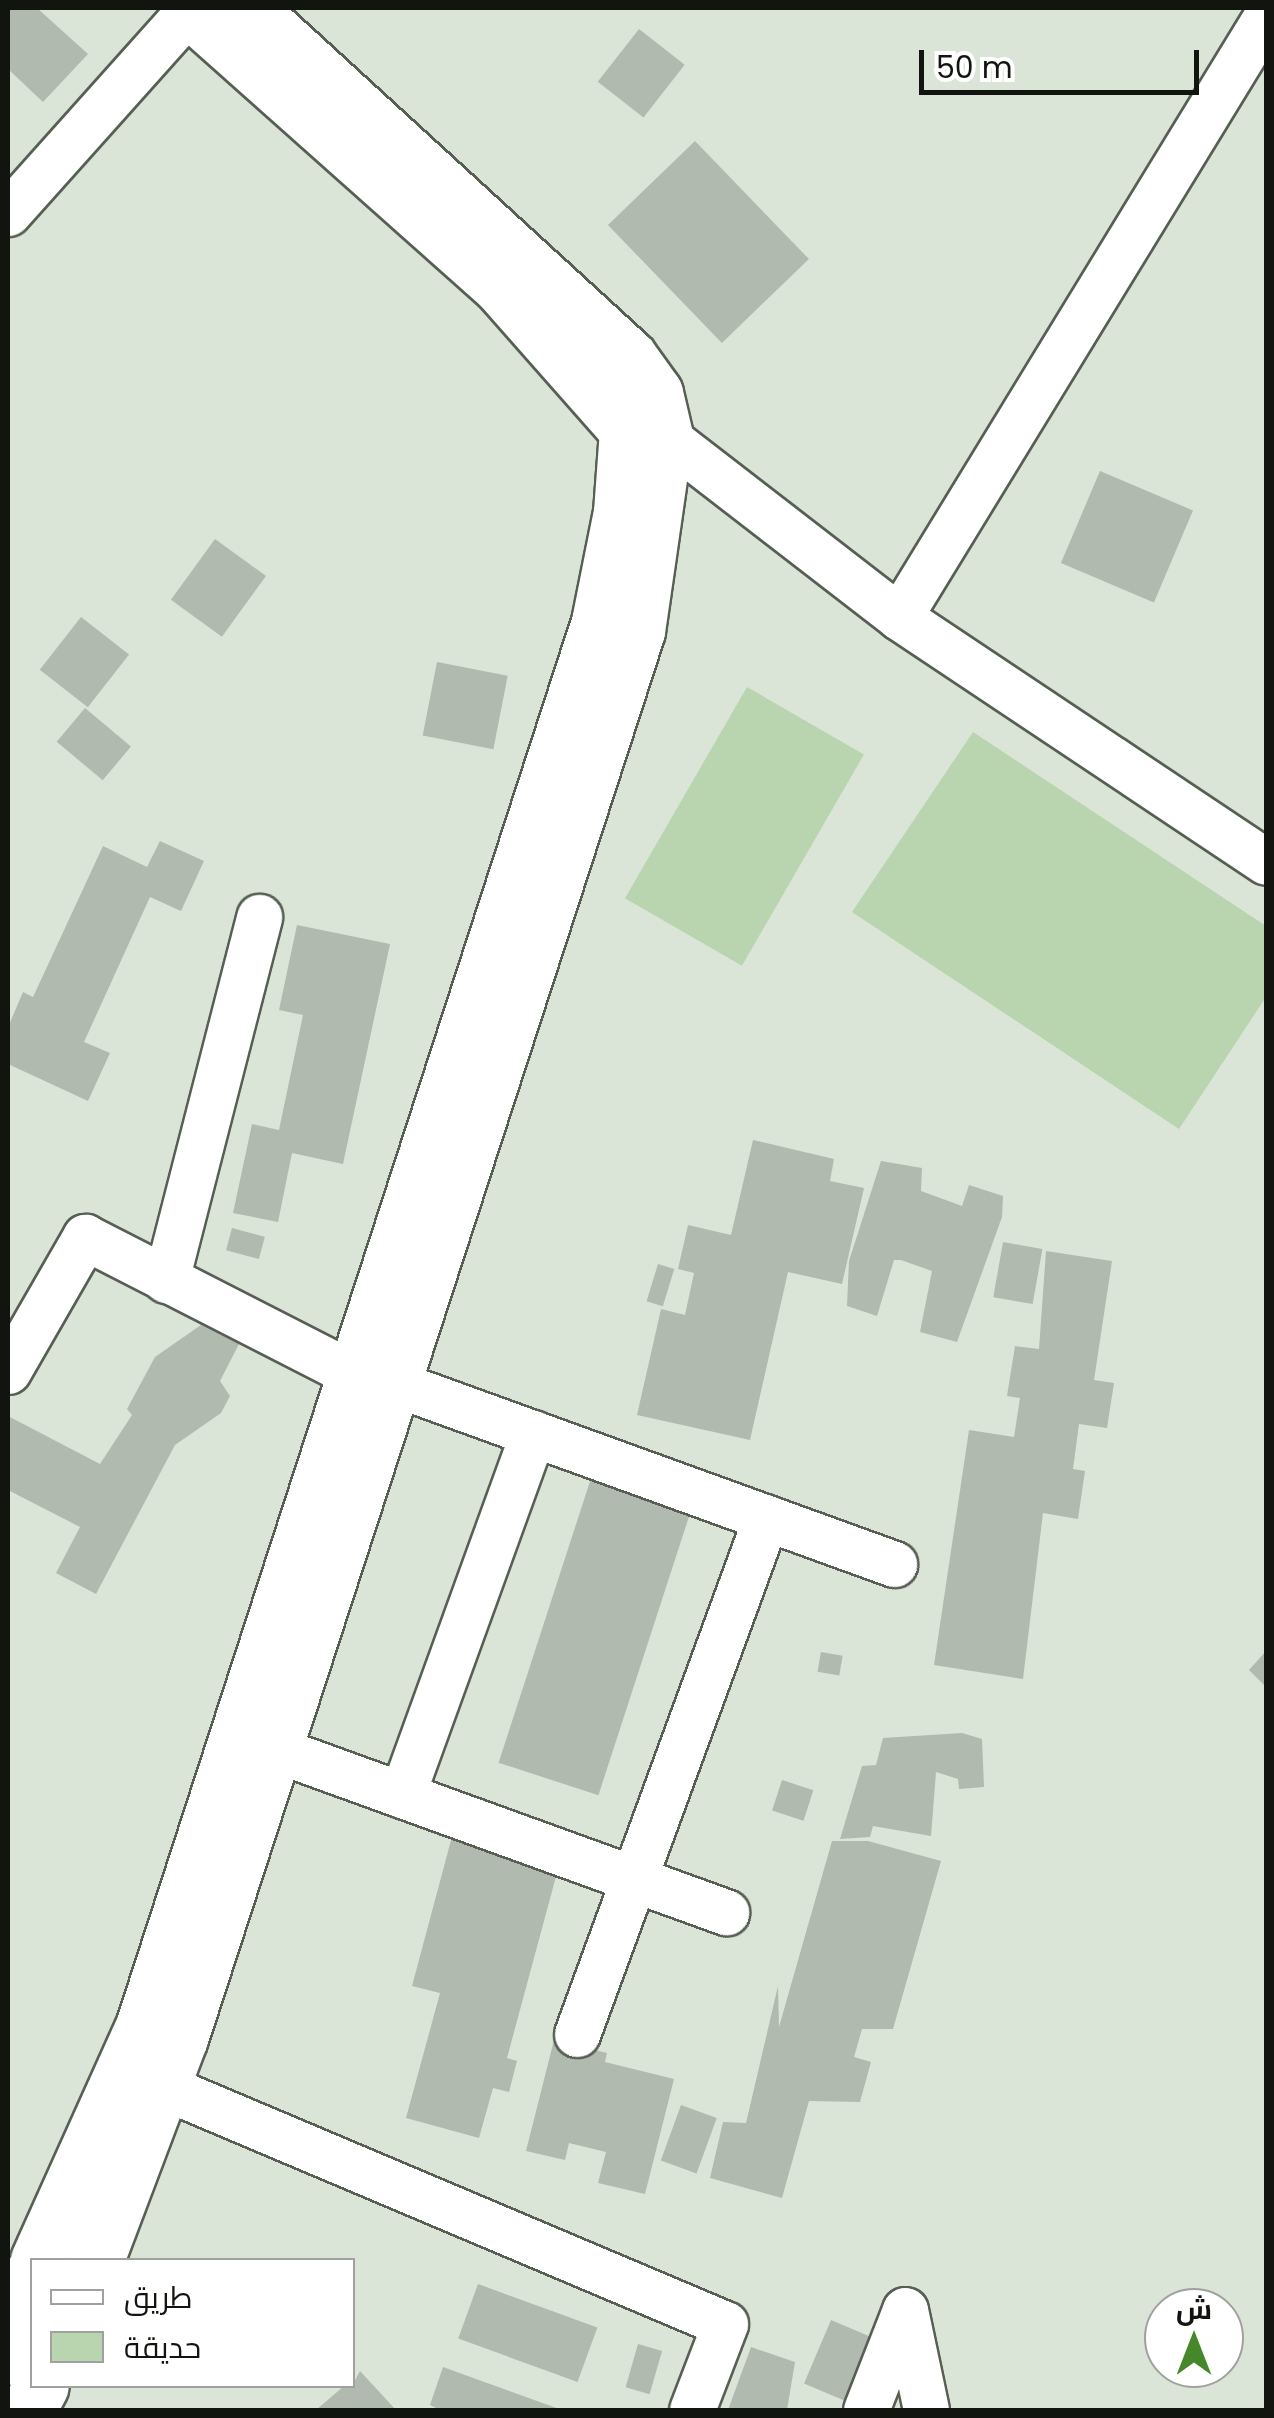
<!DOCTYPE html>
<html>
<head>
<meta charset="utf-8">
<style>
  body { margin:0 }
  #map { position:relative; width:1274px; height:2418px; overflow:hidden; background:#dae4d7; font-family:Poppins,Cairo,sans-serif }
  div>[style] { position:absolute }
  .green>* { inset:0; background:#b9d5af; transform-origin:0 0 }
  .building>* { inset:0; background:#b1baae; transform-origin:0 0 }
  .roads { filter:drop-shadow(2px 0 #575f54) drop-shadow(-2px 0 #575f54) drop-shadow(0 2px #575f54) drop-shadow(0 -2px #575f54) }
  .minor>* { height:45px; margin:-22.5px; padding:0 22.5px; transform-origin:22.5px; border-radius:22.5px; background:#fff }
  .tertiary>* { height:55px; margin:-27.5px; padding:0 27.5px; transform-origin:27.5px; border-radius:27.5px; background:#fff }
  span { translate:-50% -50%; white-space:nowrap; text-align:center; line-height:1.15; -webkit-text-stroke:10px #fff; paint-order:stroke }
  .frame { position:absolute; inset:0; border:10px solid #11140f; pointer-events:none }
  .legend { position:absolute; left:30px; top:2258px; width:325px; height:130px; box-sizing:border-box; background:#fff; border:2px solid #a0a19f; margin:0; padding:12px 18px; list-style:none; font-size:30px; color:#11140f }
  .legend li { display:flex; align-items:center; gap:20px; height:50px }
  .legend b { width:50px; border:2px solid #a0a19f }
  .north { position:absolute; left:1144px; top:2288px; width:100px; height:100px; box-sizing:border-box; background:#fff; border:2px solid #a0a19f; border-radius:50%; rotate:0deg; font-size:28px; font-weight:700; line-height:40px; text-align:center; color:#11140f }
  .north::after { content:''; display:block; margin:auto; width:35px; height:45px; background:#468729; clip-path:polygon(50% 0,100% 100%,50% 72%,0 100%) }
  .scale { position:absolute; left:919px; top:50px; width:280px; height:45px; box-sizing:border-box; border:5px solid #11140f; border-top:0; padding-left:12px; font-size:30px; line-height:35px; white-space:nowrap; color:#11140f; -webkit-text-stroke:8px #fff; paint-order:stroke }
</style>
</head>
<body>
<div id="map">
  <div class="green">
    <div style="left:747px;top:687px;width:135px;height:244px;rotate:30deg"></div>
    <div style="clip-path:polygon(973px 732px,1266px 926px,1266px 997px,1179px 1129px,852px 912px)"></div>
  </div>
  <div class="building">
    <div style="clip-path:polygon(8px 8px,37px 8px,88px 54px,43px 102px,8px 69px)"></div>
    <div style="left:639px;top:29px;width:58px;height:67px;rotate:38deg"></div>
    <div style="left:695px;top:141px;width:164px;height:121px;rotate:46deg"></div>
    <div style="left:1100px;top:471px;width:101px;height:100px;rotate:23deg"></div>
    <div style="left:215px;top:539px;width:63px;height:75px;rotate:36deg"></div>
    <div style="left:81px;top:617px;width:61px;height:67px;rotate:38deg"></div>
    <div style="left:437px;top:662px;width:72px;height:75px;rotate:11deg"></div>
    <div style="left:85px;top:708px;width:60px;height:44px;rotate:40deg"></div>
    <div style="clip-path:polygon(160px 841px,204px 861px,181px 911px,150px 897px,84px 1042px,110px 1053px,88px 1101px,8px 1064px,8px 1027px,23px 992px,33px 997px,103px 846px,147px 867px)"></div>
    <div style="clip-path:polygon(297px 925px,390px 944px,343px 1164px,292px 1153px,278px 1222px,233px 1213px,252px 1124px,279px 1130px,303px 1015px,279px 1010px)"></div>
    <div style="clip-path:polygon(753px 1140px,834px 1159px,830px 1181px,864px 1188px,842px 1284px,788px 1272px,750px 1440px,637px 1415px,661px 1309px,685px 1315px,694px 1273px,678px 1269px,688px 1225px,731px 1235px)"></div>
    <div style="clip-path:polygon(881px 1161px,922px 1168px,921px 1191px,962px 1206px,969px 1185px,1003px 1196px,1002px 1217px,957px 1342px,920px 1332px,932px 1271px,901px 1260px,894px 1260px,877px 1316px,847px 1306px,849px 1261px)"></div>
    <div style="left:232px;top:1228px;width:34px;height:23px;rotate:15deg"></div>
    <div style="left:1003px;top:1242px;width:40px;height:56px;rotate:10deg"></div>
    <div style="clip-path:polygon(1046px 1251px,1112px 1261px,1094px 1380px,1114px 1383px,1107px 1428px,1079px 1424px,1073px 1469px,1085px 1471px,1078px 1519px,1043px 1513px,1023px 1679px,934px 1665px,969px 1430px,1014px 1437px,1020px 1398px,1007px 1396px,1015px 1346px,1039px 1349px)"></div>
    <div style="left:658px;top:1264px;width:17px;height:39px;rotate:17deg"></div>
    <div style="clip-path:polygon(201px 1325px,239px 1344px,220px 1381px,230px 1396px,221px 1413px,175px 1445px,96px 1594px,56px 1573px,80px 1527px,8px 1490px,8px 1416px,100px 1464px,132px 1415px,127px 1409px,155px 1357px)"></div>
    <div style="left:595px;top:1466px;width:105px;height:312px;rotate:18deg"></div>
    <div style="clip-path:polygon(1266px 1651px,1266px 1687px,1249px 1670px)"></div>
    <div style="left:821px;top:1652px;width:22px;height:20px;rotate:10deg"></div>
    <div style="clip-path:polygon(962px 1733px,982px 1739px,984px 1787px,959px 1789px,958px 1779px,936px 1772px,931px 1836px,873px 1826px,870px 1837px,840px 1839px,862px 1766px,876px 1765px,883px 1738px)"></div>
    <div style="left:782px;top:1780px;width:33px;height:32px;rotate:18deg"></div>
    <div style="clip-path:polygon(454px 1829px,561px 1858px,507px 2058px,517px 2061px,509px 2092px,493px 2088px,479px 2138px,406px 2118px,440px 1993px,412px 1986px)"></div>
    <div style="clip-path:polygon(832px 1841px,868px 1841px,941px 1861px,893px 2029px,862px 2029px,854px 2057px,871px 2062px,860px 2102px,809px 2101px,782px 2198px,710px 2178px,723px 2122px,746px 2123px,778px 1986px,779px 2027px)"></div>
    <div style="clip-path:polygon(554px 2040px,607px 2053px,605px 2062px,674px 2079px,645px 2194px,598px 2183px,606px 2152px,569px 2143px,565px 2160px,526px 2151px)"></div>
    <div style="left:681px;top:2105px;width:38px;height:59px;rotate:20deg"></div>
    <div style="left:478px;top:2284px;width:127px;height:58px;rotate:20deg"></div>
    <div style="left:831px;top:2320px;width:61px;height:69px;rotate:23deg"></div>
    <div style="left:638px;top:2344px;width:25px;height:45px;rotate:16deg"></div>
    <div style="clip-path:polygon(751px 2347px,795px 2362px,787px 2410px,728px 2410px)"></div>
    <div style="clip-path:polygon(443px 2367px,562px 2410px,440px 2410px,430px 2405px)"></div>
    <div style="clip-path:polygon(360px 2371px,396px 2410px,316px 2410px,344px 2386px,352px 2386px)"></div>
  </div>
  <div class="roads">
    <div class="minor">
      <div style="left:8px;top:213px;width:275px;rotate:-48.2deg"></div>
      <div style="left:639px;top:432px;width:26px;rotate:9deg"></div>
      <div style="left:665px;top:436px;width:296px;rotate:37.7deg"></div>
      <div style="left:899px;top:617px;width:441px;rotate:33.7deg"></div>
      <div style="left:899px;top:617px;width:703px;rotate:-58.55deg"></div>
      <div style="left:166px;top:1280px;width:375px;rotate:-75.6deg"></div>
      <div style="left:8px;top:1371px;width:155px;rotate:-60.1deg"></div>
      <div style="left:85px;top:1237px;width:336px;rotate:27.1deg"></div>
      <div style="left:394px;top:1383px;width:532px;rotate:19.9deg"></div>
      <div style="left:275px;top:1749px;width:480px;rotate:19.9deg"></div>
      <div style="left:402px;top:1795px;width:385px;rotate:-70.1deg"></div>
      <div style="left:577px;top:2034px;width:550px;rotate:-69.88deg"></div>
      <div style="left:162px;top:2086px;width:611px;rotate:22.92deg"></div>
      <div style="left:725px;top:2324px;width:92px;rotate:111deg"></div>
      <div style="left:905px;top:2310px;width:102px;rotate:78.1deg"></div>
      <div style="left:8px;top:2351px;width:33px;rotate:44deg"></div>
      <div style="left:866px;top:2410px;width:107px;rotate:-68.7deg"></div>
    </div>
    <div class="tertiary">
      <div style="left:38px;top:2260px;width:259px;rotate:-65.8deg"></div>
      <div style="left:144px;top:2024px;width:1474px;rotate:-72.02deg"></div>
      <div style="left:599px;top:622px;width:112px;rotate:-78.7deg"></div>
      <div style="left:621px;top:512px;width:82px;rotate:-85.8deg"></div>
      <div style="left:627px;top:430px;width:192px;rotate:-131.4deg"></div>
      <div style="left:500px;top:286px;width:418px;rotate:-138.3deg"></div>
      <div style="left:96px;top:2260px;width:237px;rotate:-69.3deg"></div>
      <div style="left:180px;top:2038px;width:1479px;rotate:-72.01deg"></div>
      <div style="left:637px;top:631px;width:197px;rotate:-81.8deg"></div>
      <div style="left:665px;top:436px;width:44px;rotate:-103.1deg"></div>
      <div style="left:655px;top:393px;width:44px;rotate:-125.8deg"></div>
      <div style="left:629px;top:357px;width:517px;rotate:-137.51deg"></div>
      <div style="left:8px;top:2330px;width:61px;rotate:-66.8deg"></div>
      <div style="left:28px;top:2410px;width:27px;rotate:-62deg"></div>
    </div>
  </div>
  <div class="frame"></div>
  <ul class="legend">
  <li><b style="height:12px;background:#fff"></b>طريق</li>
  <li><b style="height:28px;background:#b9d5af"></b>حديقة</li>
  </ul>
  <div class="north">ش</div>
  <div class="scale">50 m</div>
</div>
</body>
</html>
